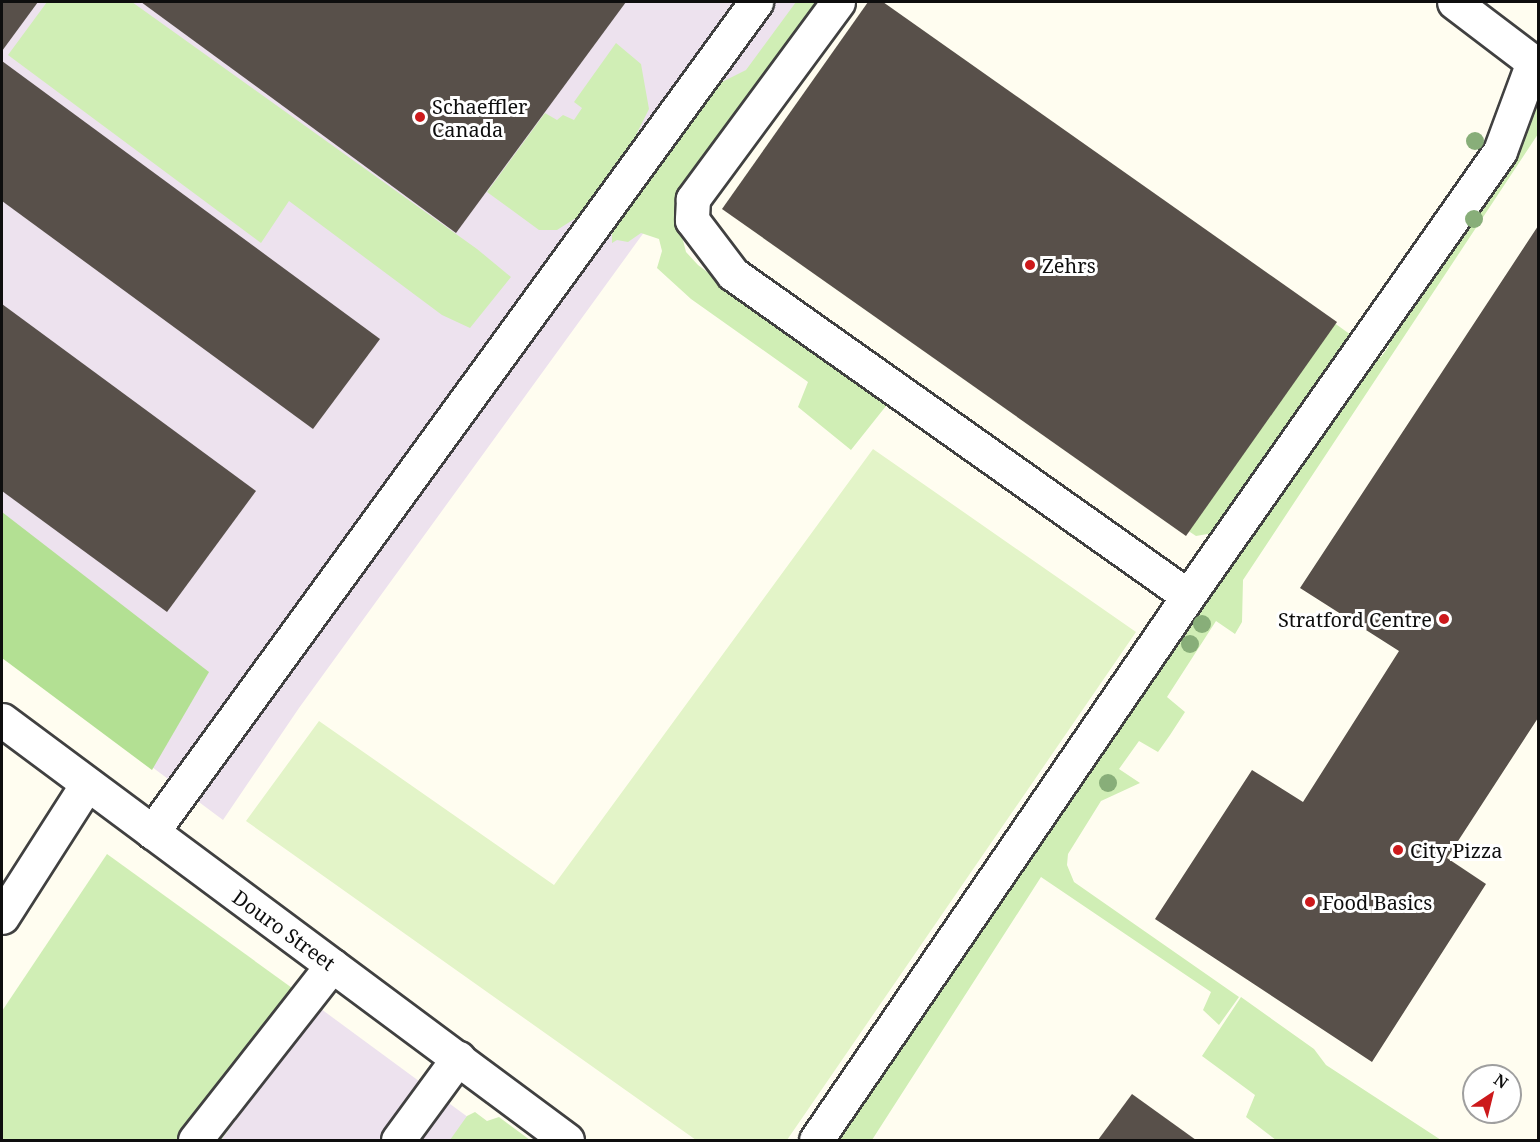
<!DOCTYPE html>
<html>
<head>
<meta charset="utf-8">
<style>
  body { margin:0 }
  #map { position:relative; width:1540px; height:1142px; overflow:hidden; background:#fffdf0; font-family:"Noto Serif",serif }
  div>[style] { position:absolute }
  .industrial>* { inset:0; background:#ede2ee }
  .green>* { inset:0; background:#d0eeb5 }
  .forest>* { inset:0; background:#b3e093 }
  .pitch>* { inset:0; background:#e3f4c8 }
  .building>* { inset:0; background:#58504a }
  .roads { filter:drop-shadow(2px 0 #414141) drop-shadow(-2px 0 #414141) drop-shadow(0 2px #414141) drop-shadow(0 -2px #414141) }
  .minor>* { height:33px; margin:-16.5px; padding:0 16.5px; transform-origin:16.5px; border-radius:16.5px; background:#fff }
  .trees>* { width:18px; height:18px; margin:-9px; border-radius:50%; background:#88ae79 }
  .dots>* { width:16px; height:16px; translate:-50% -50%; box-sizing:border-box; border:3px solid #fff; border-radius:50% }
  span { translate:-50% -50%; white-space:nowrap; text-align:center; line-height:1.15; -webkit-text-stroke:6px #fff; paint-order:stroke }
  .poi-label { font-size:20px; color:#0e0e0e }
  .left { translate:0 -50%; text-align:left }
  .right { translate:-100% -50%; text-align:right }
  .street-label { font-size:20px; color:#0e0e0e }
  .frame { position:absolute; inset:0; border:3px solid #0e0e0e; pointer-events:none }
  .north { position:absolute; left:1462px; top:1064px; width:60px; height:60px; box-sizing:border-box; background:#fff; border:2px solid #9f9f9f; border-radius:50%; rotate:35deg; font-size:16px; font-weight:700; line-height:24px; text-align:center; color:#0e0e0e }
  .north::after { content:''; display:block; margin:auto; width:21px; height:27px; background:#cc191b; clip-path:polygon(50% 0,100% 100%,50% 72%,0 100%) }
</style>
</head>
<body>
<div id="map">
  <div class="industrial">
    <div style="clip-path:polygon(2px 2px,811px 2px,299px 708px,223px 820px,2px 655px)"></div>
    <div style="clip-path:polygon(317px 1006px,499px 1140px,221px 1140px)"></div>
  </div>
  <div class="green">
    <div style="clip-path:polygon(47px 2px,132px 2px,477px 249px,511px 277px,470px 328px,442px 315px,289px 201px,261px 243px,8px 55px)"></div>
    <div style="clip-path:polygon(796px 2px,816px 2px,689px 175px,683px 184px,677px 217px,686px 252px,698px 265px,886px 406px,851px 450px,798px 407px,808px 382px,691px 299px,657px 268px,662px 251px,659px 239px,641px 233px,628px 242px,617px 240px,612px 243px,612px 223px,712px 87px,746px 70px)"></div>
    <div style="clip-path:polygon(616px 43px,641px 64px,649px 109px,628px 151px,579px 216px,557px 230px,539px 230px,487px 192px,545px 113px,557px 120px,563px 115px,574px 120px,582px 108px,574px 102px)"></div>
    <div style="clip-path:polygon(1532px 97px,1538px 100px,1538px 134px,1243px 580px,1242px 622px,1235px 634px,1216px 621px,1167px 697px,1185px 712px,1170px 735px,1158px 752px,1139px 741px,1119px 769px,1140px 783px,1101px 801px,1068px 854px,1067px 865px,1074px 882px,1239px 997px,1219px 1025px,1203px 1010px,1211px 992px,1041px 877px,872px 1140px,838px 1140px,1006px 886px,1192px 612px,1222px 582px,1374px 353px,1381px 357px,1389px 346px,1381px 340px)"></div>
    <div style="clip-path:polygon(1257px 267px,1351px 335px,1219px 532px,1196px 536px,1107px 477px)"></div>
    <div style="clip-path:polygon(107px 854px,317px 1006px,221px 1140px,2px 1140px,2px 1011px)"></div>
    <div style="clip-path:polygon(1241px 997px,1314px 1049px,1326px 1065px,1441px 1140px,1276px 1140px,1246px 1117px,1255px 1095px,1202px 1056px)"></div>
    <div style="clip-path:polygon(475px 1112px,487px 1121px,499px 1117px,530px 1140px,450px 1140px,467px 1116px)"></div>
  </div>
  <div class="forest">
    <div style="clip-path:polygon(2px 512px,209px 672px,152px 770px,2px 658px)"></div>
  </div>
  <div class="pitch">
    <div style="clip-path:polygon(873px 449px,1136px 632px,787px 1140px,696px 1140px,246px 821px,319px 721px,554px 885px)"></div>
  </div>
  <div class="building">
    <div style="clip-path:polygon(2px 2px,38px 2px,2px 51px)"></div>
    <div style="clip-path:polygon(141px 2px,626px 2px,456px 233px)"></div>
    <div style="clip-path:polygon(868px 2px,883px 2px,1337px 322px,1186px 536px,722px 209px)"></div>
    <div style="clip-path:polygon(2px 61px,380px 339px,313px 429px,2px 201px)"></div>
    <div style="clip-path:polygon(1538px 226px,1538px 718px,1447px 858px,1486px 884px,1372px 1062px,1155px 919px,1252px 770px,1303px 802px,1399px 651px,1300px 588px)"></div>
    <div style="clip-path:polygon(2px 304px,256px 491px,167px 612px,2px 491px)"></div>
    <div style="clip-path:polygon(1132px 1094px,1196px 1140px,1098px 1140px)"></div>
  </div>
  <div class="roads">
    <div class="minor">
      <div style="left:838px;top:2px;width:245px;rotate:126.4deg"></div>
      <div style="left:693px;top:199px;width:21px;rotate:93deg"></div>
      <div style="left:692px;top:220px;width:68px;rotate:52.8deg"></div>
      <div style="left:733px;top:274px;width:557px;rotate:35.29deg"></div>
      <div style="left:2px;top:720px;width:704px;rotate:36.63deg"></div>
      <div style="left:152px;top:832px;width:1027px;rotate:-53.96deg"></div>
      <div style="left:2px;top:917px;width:158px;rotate:-57.4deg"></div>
      <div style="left:195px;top:1140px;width:222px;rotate:-51.9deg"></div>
      <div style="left:398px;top:1140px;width:102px;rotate:-53.8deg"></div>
      <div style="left:816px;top:1140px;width:659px;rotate:-55.63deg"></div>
      <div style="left:1188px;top:596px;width:543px;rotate:-54.96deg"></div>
      <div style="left:1500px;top:151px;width:95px;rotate:-69.7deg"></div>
      <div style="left:1533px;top:62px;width:99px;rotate:-142.8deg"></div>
    </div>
  </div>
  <div class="trees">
    <div style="left:1475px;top:141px"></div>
    <div style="left:1474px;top:219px"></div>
    <div style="left:1202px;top:624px"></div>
    <div style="left:1190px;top:644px"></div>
    <div style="left:1108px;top:783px"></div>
  </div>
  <div class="dots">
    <div style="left:420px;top:117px;background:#cc191b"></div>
    <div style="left:1030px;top:265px;background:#cc191b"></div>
    <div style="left:1444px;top:619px;background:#cc191b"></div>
    <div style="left:1398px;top:850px;background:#cc191b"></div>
    <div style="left:1310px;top:902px;background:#cc191b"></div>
  </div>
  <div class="poi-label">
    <span class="left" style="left:432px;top:118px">Schaeffler<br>Canada</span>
    <span class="left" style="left:1042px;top:265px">Zehrs</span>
    <span class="right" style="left:1432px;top:619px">Stratford Centre</span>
    <span class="left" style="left:1410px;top:850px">City Pizza</span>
    <span class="left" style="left:1322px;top:902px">Food Basics</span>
  </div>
  <div class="street-label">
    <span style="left:284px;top:930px;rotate:36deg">Douro Street</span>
  </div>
  <div class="frame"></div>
  <div class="north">N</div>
</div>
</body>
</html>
